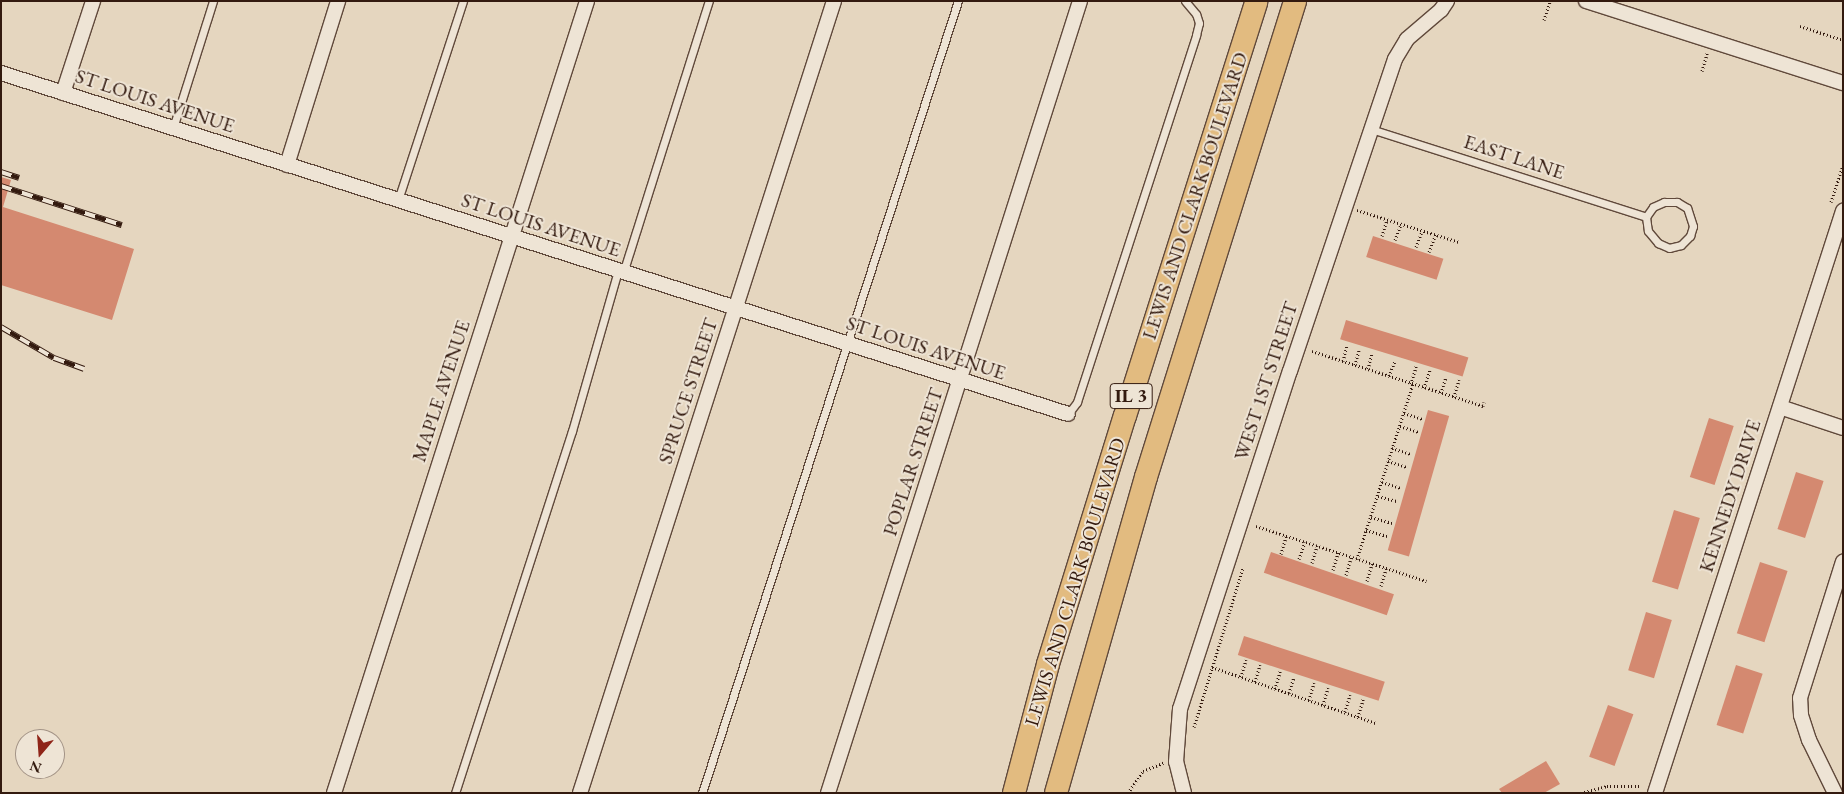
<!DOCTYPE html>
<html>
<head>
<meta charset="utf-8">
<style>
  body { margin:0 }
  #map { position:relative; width:1844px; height:794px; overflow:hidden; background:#e5d6bf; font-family:"EB Garamond",serif }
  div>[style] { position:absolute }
  .building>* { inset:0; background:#d48970; transform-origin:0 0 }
  .path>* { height:3px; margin-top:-1.5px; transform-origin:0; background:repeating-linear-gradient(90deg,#331a0f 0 1px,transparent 0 3.5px) }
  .roads { filter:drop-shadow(1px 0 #60493b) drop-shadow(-1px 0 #60493b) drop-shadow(0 1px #60493b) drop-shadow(0 -1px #60493b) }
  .service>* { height:7px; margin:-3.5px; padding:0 3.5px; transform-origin:3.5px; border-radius:3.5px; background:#eee4d5 }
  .minor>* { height:14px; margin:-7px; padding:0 7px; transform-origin:7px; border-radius:7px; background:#eee4d5 }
  .trunk>* { height:22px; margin:-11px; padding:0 11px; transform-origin:11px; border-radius:11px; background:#e2bb80 }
  .rail>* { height:5.5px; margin-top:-2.75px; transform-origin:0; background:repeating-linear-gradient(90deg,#eee4d5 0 11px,#331a0f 0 22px); box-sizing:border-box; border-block:1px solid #331a0f }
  span { translate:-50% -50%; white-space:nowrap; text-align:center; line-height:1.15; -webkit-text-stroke:4px #eee4d5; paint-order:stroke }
  .shield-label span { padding:1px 4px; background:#eee4d5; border:1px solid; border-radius:4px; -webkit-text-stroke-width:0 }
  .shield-label { font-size:19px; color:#331a0f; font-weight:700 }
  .street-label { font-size:20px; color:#331a0f }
  .frame { position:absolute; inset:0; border:2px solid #331a0f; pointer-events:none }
  .north { position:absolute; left:15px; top:729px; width:50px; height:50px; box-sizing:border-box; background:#eee4d5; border:1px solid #a39386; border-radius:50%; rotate:198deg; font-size:14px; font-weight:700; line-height:20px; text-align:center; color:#331a0f }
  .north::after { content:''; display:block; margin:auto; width:18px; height:22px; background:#8f2418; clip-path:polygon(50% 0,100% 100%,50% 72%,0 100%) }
</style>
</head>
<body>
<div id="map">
  <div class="building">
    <div style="clip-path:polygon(1px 177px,11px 180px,3px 207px,134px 249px,112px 320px,1px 285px)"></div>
    <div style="left:1373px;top:236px;width:74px;height:22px;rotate:18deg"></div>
    <div style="left:1346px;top:320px;width:128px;height:20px;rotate:17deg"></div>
    <div style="left:1428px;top:410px;width:22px;height:146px;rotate:16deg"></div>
    <div style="left:1709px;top:418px;width:26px;height:62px;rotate:18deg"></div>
    <div style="left:1796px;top:472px;width:29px;height:60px;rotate:18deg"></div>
    <div style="left:1674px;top:510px;width:27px;height:75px;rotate:17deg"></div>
    <div style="left:1271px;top:552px;width:130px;height:22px;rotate:19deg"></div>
    <div style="left:1760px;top:562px;width:29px;height:75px;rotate:18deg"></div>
    <div style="left:1646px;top:612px;width:27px;height:61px;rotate:17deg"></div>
    <div style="left:1244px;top:636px;width:148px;height:20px;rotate:18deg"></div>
    <div style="left:1736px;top:665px;width:28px;height:63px;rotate:18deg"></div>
    <div style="left:1608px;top:705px;width:27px;height:55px;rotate:20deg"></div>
    <div style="clip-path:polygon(1546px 761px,1560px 784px,1544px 793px,1502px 793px,1499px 789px)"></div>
  </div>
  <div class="path">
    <div style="left:1544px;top:20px;width:20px;rotate:-72deg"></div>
    <div style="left:1800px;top:26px;width:45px;rotate:18deg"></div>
    <div style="left:1702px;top:71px;width:19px;rotate:-74deg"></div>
    <div style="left:1831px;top:202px;width:39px;rotate:-72deg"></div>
    <div style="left:1357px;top:210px;width:107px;rotate:17.4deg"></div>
    <div style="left:1382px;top:236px;width:17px;rotate:-73deg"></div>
    <div style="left:1395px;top:240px;width:17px;rotate:-69deg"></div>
    <div style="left:1416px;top:247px;width:17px;rotate:-69deg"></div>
    <div style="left:1429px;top:252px;width:19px;rotate:-69deg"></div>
    <div style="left:1312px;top:351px;width:180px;rotate:17.8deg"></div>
    <div style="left:1483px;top:406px;width:4px;rotate:-76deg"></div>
    <div style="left:1343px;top:361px;width:16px;rotate:-76deg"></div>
    <div style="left:1355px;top:365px;width:16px;rotate:-75deg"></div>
    <div style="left:1368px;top:369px;width:16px;rotate:-76deg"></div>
    <div style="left:1389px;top:376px;width:16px;rotate:-68deg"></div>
    <div style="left:1411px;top:384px;width:19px;rotate:-74deg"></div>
    <div style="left:1424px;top:388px;width:19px;rotate:-72deg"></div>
    <div style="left:1441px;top:393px;width:17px;rotate:-73deg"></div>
    <div style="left:1454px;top:397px;width:18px;rotate:-74deg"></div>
    <div style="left:1404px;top:413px;width:19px;rotate:18deg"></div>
    <div style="left:1400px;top:426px;width:19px;rotate:18deg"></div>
    <div style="left:1392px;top:448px;width:20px;rotate:18deg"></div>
    <div style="left:1388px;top:461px;width:20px;rotate:18deg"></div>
    <div style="left:1382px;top:482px;width:20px;rotate:18deg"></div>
    <div style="left:1378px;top:496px;width:20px;rotate:15deg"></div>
    <div style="left:1371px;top:517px;width:22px;rotate:16deg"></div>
    <div style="left:1256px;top:526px;width:179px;rotate:17.9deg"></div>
    <div style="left:1366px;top:530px;width:22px;rotate:16deg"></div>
    <div style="left:1281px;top:554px;width:19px;rotate:-74deg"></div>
    <div style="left:1299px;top:559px;width:18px;rotate:-71deg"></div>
    <div style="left:1357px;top:559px;width:184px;rotate:-72.3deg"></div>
    <div style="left:1312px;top:563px;width:18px;rotate:-74deg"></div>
    <div style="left:1333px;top:570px;width:19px;rotate:-74deg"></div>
    <div style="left:1346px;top:575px;width:19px;rotate:-74deg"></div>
    <div style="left:1367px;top:581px;width:19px;rotate:-74deg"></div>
    <div style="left:1381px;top:586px;width:19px;rotate:-74deg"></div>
    <div style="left:1212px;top:667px;width:173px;rotate:18.9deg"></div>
    <div style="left:1241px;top:677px;width:18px;rotate:-74deg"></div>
    <div style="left:1255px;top:682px;width:18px;rotate:-74deg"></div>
    <div style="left:1275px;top:689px;width:19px;rotate:-74deg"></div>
    <div style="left:1289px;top:693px;width:17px;rotate:-73deg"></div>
    <div style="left:1309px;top:700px;width:18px;rotate:-74deg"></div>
    <div style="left:1323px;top:705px;width:18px;rotate:-74deg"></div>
    <div style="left:1345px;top:712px;width:18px;rotate:-74deg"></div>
    <div style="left:1358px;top:717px;width:19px;rotate:-74deg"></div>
    <div style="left:1194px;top:727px;width:166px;rotate:-72.9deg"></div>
    <div style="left:1128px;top:793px;width:27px;rotate:-56deg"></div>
    <div style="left:1143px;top:771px;width:22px;rotate:-22deg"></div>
    <div style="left:1581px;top:793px;width:27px;rotate:-15deg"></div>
    <div style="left:1607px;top:786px;width:35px"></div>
  </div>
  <div class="roads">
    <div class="service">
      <div style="left:173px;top:128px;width:133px;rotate:-72.5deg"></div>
      <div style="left:1371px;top:129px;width:289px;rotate:17.7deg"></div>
      <div style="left:1646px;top:217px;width:14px;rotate:82deg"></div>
      <div style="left:1648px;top:231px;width:16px;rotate:50deg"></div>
      <div style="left:1658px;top:243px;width:12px;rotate:24deg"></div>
      <div style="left:1669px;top:248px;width:12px;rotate:-14deg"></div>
      <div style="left:1681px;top:245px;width:13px;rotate:-45deg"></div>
      <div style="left:1690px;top:236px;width:10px;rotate:-73deg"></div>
      <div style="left:1693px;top:226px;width:19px;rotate:-108deg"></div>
      <div style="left:1687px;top:208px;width:12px;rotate:-149deg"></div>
      <div style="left:1677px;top:202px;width:13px;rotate:180deg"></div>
      <div style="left:1664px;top:202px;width:12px;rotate:156deg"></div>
      <div style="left:1653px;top:207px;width:12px;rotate:125deg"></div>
      <div style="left:398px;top:200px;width:209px;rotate:-71.9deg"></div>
      <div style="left:623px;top:273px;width:285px;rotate:-72.5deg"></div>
      <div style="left:1068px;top:414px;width:15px;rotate:-53deg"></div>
      <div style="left:1077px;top:402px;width:386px;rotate:-72deg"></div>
      <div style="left:1196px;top:35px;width:12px;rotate:-76deg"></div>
      <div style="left:1199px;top:23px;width:9px;rotate:-108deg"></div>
      <div style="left:1196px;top:14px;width:17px;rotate:-130deg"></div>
      <div style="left:455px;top:793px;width:380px;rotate:-72.1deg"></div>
      <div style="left:572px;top:431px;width:166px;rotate:-74deg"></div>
      <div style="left:702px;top:793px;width:832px;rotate:-72.09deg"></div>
    </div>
    <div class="minor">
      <div style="left:1586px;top:1px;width:270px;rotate:17.7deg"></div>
      <div style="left:1px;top:73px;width:1120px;rotate:17.72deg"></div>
      <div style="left:63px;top:93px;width:97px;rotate:-71.9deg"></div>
      <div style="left:287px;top:165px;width:172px;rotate:-72.7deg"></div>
      <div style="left:1780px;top:407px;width:66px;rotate:18.4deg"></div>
      <div style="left:334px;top:793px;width:831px;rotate:-72.28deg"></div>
      <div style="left:580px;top:793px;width:832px;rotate:-72.22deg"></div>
      <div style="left:828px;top:793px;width:831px;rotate:-72.35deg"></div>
      <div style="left:1184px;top:793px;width:32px;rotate:-104deg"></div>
      <div style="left:1176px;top:762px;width:53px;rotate:-85.7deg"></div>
      <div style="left:1180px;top:709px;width:355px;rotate:-72deg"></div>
      <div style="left:1290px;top:371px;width:329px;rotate:-71.4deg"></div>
      <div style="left:1395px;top:59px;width:23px;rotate:-59deg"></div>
      <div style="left:1407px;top:39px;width:45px;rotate:-40.5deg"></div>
      <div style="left:1441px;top:10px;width:11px;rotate:-56deg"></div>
      <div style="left:1655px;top:793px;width:612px;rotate:-72.1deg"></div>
      <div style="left:1835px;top:793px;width:59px;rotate:-116.1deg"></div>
      <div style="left:1809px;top:740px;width:26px;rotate:-108deg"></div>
      <div style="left:1801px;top:715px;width:17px;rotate:-93deg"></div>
      <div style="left:1800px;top:698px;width:143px;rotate:-72.5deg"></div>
    </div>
    <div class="trunk">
      <div style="left:1014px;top:793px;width:133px;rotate:-75.2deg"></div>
      <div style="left:1048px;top:664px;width:260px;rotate:-72.8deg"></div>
      <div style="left:1125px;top:416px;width:435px;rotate:-72.4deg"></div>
      <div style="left:1056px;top:793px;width:329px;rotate:-74.1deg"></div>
      <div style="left:1146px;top:477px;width:499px;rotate:-72.6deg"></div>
    </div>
  </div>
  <div class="rail">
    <div style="left:1px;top:172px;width:19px;rotate:18deg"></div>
    <div style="left:1px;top:186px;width:127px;rotate:17.9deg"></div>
    <div style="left:1px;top:327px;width:61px;rotate:30.3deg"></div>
    <div style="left:54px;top:358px;width:32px;rotate:20deg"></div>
  </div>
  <div class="shield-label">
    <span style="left:1131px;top:396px">IL 3</span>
  </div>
  <div class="street-label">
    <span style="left:155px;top:101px;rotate:18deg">ST LOUIS AVENUE</span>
    <span style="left:1514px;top:157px;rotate:18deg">EAST LANE</span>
    <span style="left:1195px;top:196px;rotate:-72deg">LEWIS AND CLARK BOULEVARD</span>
    <span style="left:541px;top:225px;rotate:18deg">ST LOUIS AVENUE</span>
    <span style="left:926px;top:348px;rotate:18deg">ST LOUIS AVENUE</span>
    <span style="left:1266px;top:381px;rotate:-72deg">WEST 1ST STREET</span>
    <span style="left:441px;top:391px;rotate:-72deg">MAPLE AVENUE</span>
    <span style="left:688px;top:391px;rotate:-72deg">SPRUCE STREET</span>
    <span style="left:913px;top:462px;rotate:-72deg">POPLAR STREET</span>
    <span style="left:1730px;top:496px;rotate:-72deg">KENNEDY DRIVE</span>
    <span style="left:1075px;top:582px;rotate:-73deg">LEWIS AND CLARK BOULEVARD</span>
  </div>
  <div class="frame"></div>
  <div class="north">N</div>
</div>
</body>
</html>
